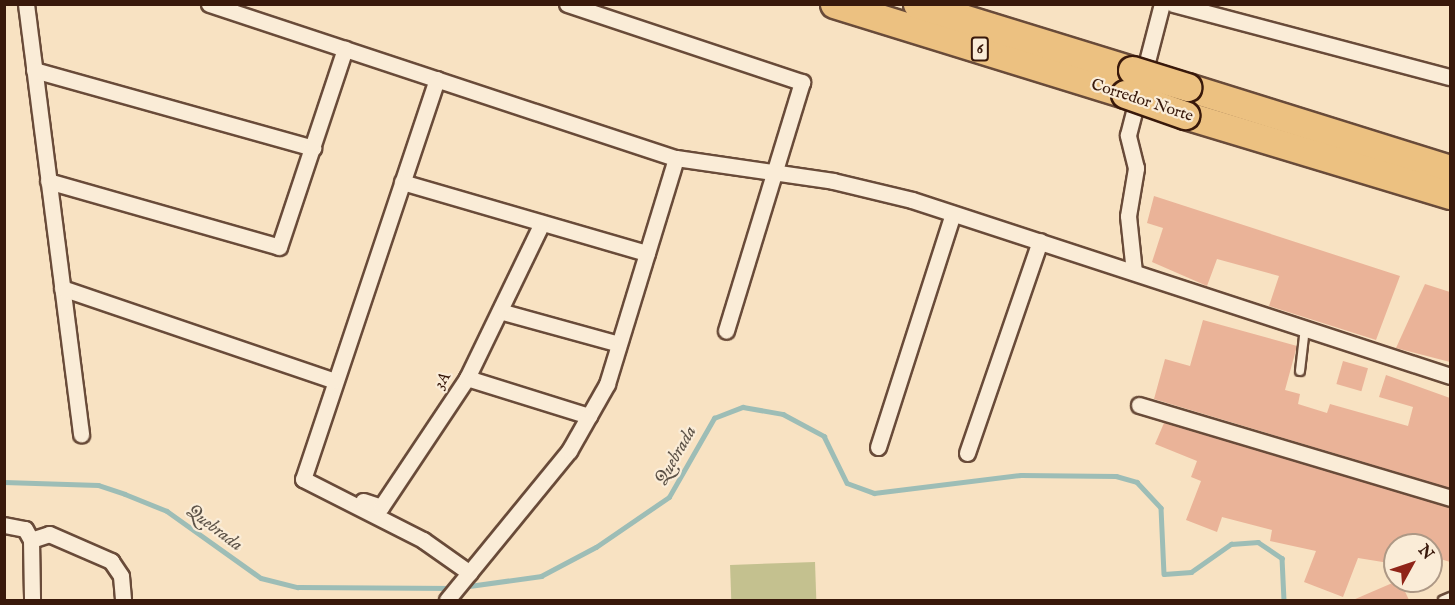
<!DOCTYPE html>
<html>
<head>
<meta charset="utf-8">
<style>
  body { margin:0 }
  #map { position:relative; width:1455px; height:605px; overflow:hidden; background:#f8e2c2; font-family:"IM FELL English",serif }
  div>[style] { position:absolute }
  .green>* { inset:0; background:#c4c18f; transform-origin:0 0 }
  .stream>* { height:4.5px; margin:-2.25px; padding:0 2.25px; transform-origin:2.25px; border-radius:2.25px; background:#9dbdb6 }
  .building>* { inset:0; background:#eab398; transform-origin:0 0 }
  .roads { filter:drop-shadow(2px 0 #694b39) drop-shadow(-2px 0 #694b39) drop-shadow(0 2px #694b39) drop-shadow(0 -2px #694b39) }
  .lane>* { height:8px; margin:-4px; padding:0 4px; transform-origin:4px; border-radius:4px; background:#faecd7 }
  .street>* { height:15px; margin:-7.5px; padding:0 7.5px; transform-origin:7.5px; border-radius:7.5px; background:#faecd7 }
  .highway>* { height:27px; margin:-13.5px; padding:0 13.5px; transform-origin:13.5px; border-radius:13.5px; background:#ecc181 }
  .bridges { filter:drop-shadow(2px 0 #39190b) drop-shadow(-2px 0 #39190b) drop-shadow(0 2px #39190b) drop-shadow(0 -2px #39190b) }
  .highway-bridge>* { height:27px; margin:-13.5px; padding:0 13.5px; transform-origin:13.5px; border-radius:13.5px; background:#ecc181 }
  span { translate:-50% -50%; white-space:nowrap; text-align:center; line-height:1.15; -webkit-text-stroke:4.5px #faecd7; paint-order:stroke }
  .shield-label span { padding:2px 4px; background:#faecd7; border:2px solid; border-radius:4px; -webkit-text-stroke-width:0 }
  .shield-label { font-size:15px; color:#39190b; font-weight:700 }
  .street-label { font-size:16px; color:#39190b }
  .water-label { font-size:18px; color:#5c5247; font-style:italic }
  .frame { position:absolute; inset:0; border:6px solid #39190b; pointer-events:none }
  .north { position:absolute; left:1383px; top:533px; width:60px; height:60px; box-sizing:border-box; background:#faecd7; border:2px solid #ad9885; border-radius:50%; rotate:50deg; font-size:16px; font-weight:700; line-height:24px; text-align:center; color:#39190b }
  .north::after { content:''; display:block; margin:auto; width:21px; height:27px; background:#8f2418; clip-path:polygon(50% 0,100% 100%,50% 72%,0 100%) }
</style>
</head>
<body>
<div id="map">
  <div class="green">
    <div style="left:815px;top:562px;width:38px;height:85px;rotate:88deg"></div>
  </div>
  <div class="stream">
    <div style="left:4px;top:482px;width:94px;rotate:1.8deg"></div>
    <div style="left:98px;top:485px;width:28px;rotate:18deg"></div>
    <div style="left:125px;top:494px;width:45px;rotate:22deg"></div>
    <div style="left:167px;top:511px;width:115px;rotate:35.5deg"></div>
    <div style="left:261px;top:578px;width:38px;rotate:14deg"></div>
    <div style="left:298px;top:587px;width:156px;rotate:0.4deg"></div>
    <div style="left:462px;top:587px;width:80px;rotate:-7.9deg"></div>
    <div style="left:541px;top:576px;width:62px;rotate:-27.8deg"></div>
    <div style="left:596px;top:547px;width:88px;rotate:-34.4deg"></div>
    <div style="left:669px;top:497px;width:91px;rotate:-60.3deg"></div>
    <div style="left:714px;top:418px;width:31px;rotate:-21deg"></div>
    <div style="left:743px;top:407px;width:41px;rotate:9.9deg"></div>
    <div style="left:783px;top:414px;width:47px;rotate:28.2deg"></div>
    <div style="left:824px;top:436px;width:52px;rotate:63.9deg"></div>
    <div style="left:847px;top:483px;width:29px;rotate:20deg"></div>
    <div style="left:874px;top:493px;width:148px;rotate:-7deg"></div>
    <div style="left:1021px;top:475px;width:95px;rotate:0.6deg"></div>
    <div style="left:1116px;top:476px;width:22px;rotate:16deg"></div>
    <div style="left:1137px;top:482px;width:35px;rotate:47deg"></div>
    <div style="left:1161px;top:508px;width:66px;rotate:87.4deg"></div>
    <div style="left:1164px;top:574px;width:27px;rotate:-4deg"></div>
    <div style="left:1191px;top:572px;width:49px;rotate:-35deg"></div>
    <div style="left:1231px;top:544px;width:27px;rotate:-4deg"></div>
    <div style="left:1258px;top:542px;width:29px;rotate:34deg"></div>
    <div style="left:1282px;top:558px;width:42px;rotate:87.3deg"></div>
  </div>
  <div class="building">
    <div style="clip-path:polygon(1154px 196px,1400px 276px,1376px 340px,1269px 306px,1279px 276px,1217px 259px,1207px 286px,1152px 262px,1163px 228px,1147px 223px)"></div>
    <div style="clip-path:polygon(1425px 284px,1450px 292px,1450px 362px,1396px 348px)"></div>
    <div style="clip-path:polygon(1203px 320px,1297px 346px,1285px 390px,1300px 394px,1298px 404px,1327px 413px,1330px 404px,1408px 426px,1413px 407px,1379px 397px,1386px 375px,1450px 398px,1450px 488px,1154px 399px,1165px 359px,1190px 366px)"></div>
    <div style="left:1343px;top:361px;width:26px;height:24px;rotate:16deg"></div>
    <div style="clip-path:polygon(1164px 423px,1450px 508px,1450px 562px,1431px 556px,1431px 545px,1395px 545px,1395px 564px,1358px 558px,1343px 597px,1304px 582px,1316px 551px,1270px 541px,1272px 530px,1222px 517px,1217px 532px,1186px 520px,1201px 481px,1191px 477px,1197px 461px,1155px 444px)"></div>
    <div style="clip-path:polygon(1400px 581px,1409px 600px,1353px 600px,1397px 581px)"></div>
  </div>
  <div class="roads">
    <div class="lane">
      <div style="left:1300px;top:371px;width:43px;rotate:-83.4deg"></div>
      <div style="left:1443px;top:600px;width:8px;rotate:-23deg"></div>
    </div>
    <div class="street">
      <div style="left:26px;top:4px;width:434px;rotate:82.7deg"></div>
      <div style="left:209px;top:4px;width:492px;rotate:18.3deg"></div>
      <div style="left:676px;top:158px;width:159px;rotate:8.3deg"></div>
      <div style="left:833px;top:181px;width:81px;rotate:13.5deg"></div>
      <div style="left:912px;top:200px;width:566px;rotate:18.11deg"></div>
      <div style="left:567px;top:4px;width:248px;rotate:18.4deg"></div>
      <div style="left:802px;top:82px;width:260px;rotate:107deg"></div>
      <div style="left:1173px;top:4px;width:286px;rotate:14.8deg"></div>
      <div style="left:34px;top:70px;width:290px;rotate:15.6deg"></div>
      <div style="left:437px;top:79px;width:422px;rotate:108.5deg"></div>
      <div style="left:303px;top:479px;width:135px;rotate:26.9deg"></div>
      <div style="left:423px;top:540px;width:57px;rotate:35.1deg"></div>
      <div style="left:48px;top:181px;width:240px;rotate:15.9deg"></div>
      <div style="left:279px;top:247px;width:209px;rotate:-71.6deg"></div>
      <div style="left:402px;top:182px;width:255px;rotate:16.2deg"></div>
      <div style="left:1134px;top:272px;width:56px;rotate:-96.1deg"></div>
      <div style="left:1128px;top:216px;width:49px;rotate:-80.5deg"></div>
      <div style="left:1136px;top:168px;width:34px;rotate:-104deg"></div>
      <div style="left:1128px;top:135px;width:135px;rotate:-75.5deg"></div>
      <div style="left:62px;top:288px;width:288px;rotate:18.8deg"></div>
      <div style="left:503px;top:312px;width:120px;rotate:15.4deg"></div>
      <div style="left:467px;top:378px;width:128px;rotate:17.3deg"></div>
      <div style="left:1139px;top:405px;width:325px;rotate:16.6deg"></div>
      <div style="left:878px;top:447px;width:245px;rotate:-72.2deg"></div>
      <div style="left:967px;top:453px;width:224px;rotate:-71deg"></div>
      <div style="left:363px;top:501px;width:19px;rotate:18deg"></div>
      <div style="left:381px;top:507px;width:155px;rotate:-56.3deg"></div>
      <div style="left:467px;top:378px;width:172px;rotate:-64.2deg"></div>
      <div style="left:4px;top:525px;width:21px;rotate:11deg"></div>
      <div style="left:25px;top:529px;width:13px;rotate:61deg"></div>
      <div style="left:31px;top:540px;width:60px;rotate:89deg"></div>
      <div style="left:31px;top:540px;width:19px;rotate:-18deg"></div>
      <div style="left:49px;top:534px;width:68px;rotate:23.5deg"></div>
      <div style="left:111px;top:561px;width:18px;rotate:56deg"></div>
      <div style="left:121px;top:576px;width:24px;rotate:85deg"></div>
      <div style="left:447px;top:600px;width:193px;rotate:-50.7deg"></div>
      <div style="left:569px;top:451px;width:77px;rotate:-60.4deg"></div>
      <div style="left:607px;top:384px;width:236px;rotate:-73deg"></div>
    </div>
    <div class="highway">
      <div style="left:834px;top:4px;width:305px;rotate:17.2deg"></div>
      <div style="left:917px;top:4px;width:225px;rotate:17.1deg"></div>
      <div style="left:1187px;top:87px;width:275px;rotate:17.3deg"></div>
      <div style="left:1185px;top:115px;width:277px;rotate:16.8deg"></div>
    </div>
  </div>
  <div class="bridges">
    <div class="highway-bridge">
      <div style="left:1132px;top:70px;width:58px;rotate:17.2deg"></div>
      <div style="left:1125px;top:94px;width:64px;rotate:19.3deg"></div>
    </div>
  </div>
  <div class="shield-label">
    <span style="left:980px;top:49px">6</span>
  </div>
  <div class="street-label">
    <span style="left:1142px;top:101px;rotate:18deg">Corredor Norte</span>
    <span style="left:443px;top:381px;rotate:-57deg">3A</span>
  </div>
  <div class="water-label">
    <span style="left:677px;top:456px;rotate:-60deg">Quebrada</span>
    <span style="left:214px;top:529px;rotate:37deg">Quebrada</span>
  </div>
  <div class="frame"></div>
  <div class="north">N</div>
</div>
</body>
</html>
